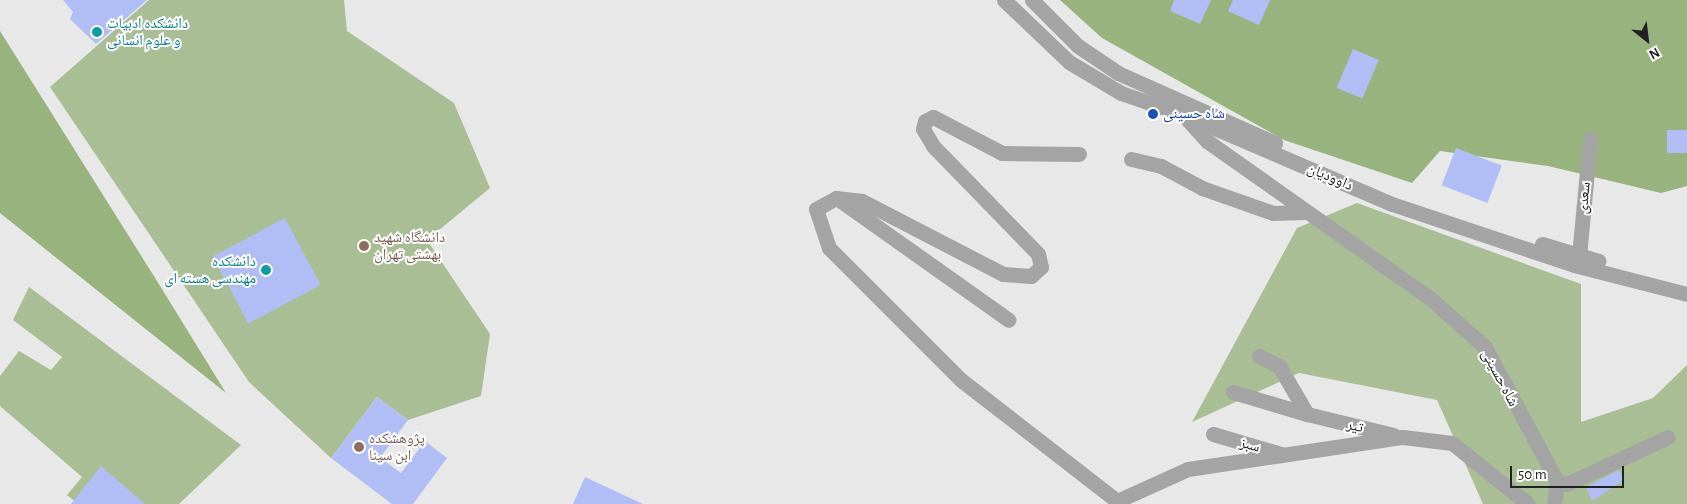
<!DOCTYPE html>
<html>
<head>
<meta charset="utf-8">
<style>
  body { margin:0 }
  #map { position:relative; width:1687px; height:504px; overflow:hidden; background:#e8e8e9; font-family:"Alegreya Sans","Noto Naskh Arabic",sans-serif }
  div>[style] { position:absolute }
  .green>* { inset:0; background:#a9be94 }
  .forest>* { inset:0; background:#98b37e }
  .building>* { inset:0; background:#b1bef5; transform-origin:0 0 }
  .minor>* { height:15px; margin:-7.5px; padding:0 7.5px; transform-origin:7.5px; border-radius:7.5px; background:#a4a4a4 }
  .dots>* { width:14px; height:14px; translate:-50% -50%; box-sizing:border-box; border:2px solid #fff; border-radius:50% }
  span { translate:-50% -50%; white-space:nowrap; text-align:center; line-height:1.15; -webkit-text-stroke:4px #fff; paint-order:stroke }
  .culture-label { font-size:15px; color:#0d838f }
  .left { translate:0 -50%; text-align:left }
  .right { translate:-100% -50%; text-align:right }
  .transit-label { font-size:15px; color:#164399 }
  .street-label { font-size:15px; color:#212121 }
  .education-label { font-size:15px; color:#785e54 }
  .north { position:absolute; left:1622px; top:15px; width:50px; height:50px; -webkit-text-stroke:4px #fff; paint-order:stroke; rotate:151deg; font-size:14px; font-weight:700; line-height:20px; text-align:center; color:#212121 }
  .north::after { content:''; display:block; margin:auto; width:18px; height:22px; background:#212121; clip-path:polygon(50% 0,100% 100%,50% 72%,0 100%) }
  .scale { position:absolute; left:1510px; top:466px; width:114px; height:22px; box-sizing:border-box; border:2px solid #212121; border-top:0; padding-left:6px; font-size:15px; line-height:18px; white-space:nowrap; color:#212121; -webkit-text-stroke:4px #fff; paint-order:stroke }
</style>
</head>
<body>
<div id="map">
  <div class="green">
    <div style="clip-path:polygon(149px 0,344px 0,347px 31px,454px 103px,490px 188px,427px 240px,490px 334px,481px 396px,408px 420px,377px 397px,331px 458px,249px 382px,50px 87px)"></div>
    <div style="clip-path:polygon(1357px 203px,1581px 284px,1581px 422px,1653px 398px,1687px 365px,1687px 504px,1483px 504px,1437px 400px,1299px 373px,1192px 422px,1297px 228px)"></div>
    <div style="clip-path:polygon(29px 287px,241px 445px,179px 504px,78px 504px,67px 495px,82px 477px,0 406px,0 376px,19px 351px,51px 370px,62px 357px,13px 320px)"></div>
  </div>
  <div class="forest">
    <div style="clip-path:polygon(1060px 0,1687px 0,1687px 186px,1661px 193px,1548px 166px,1440px 151px,1412px 183px,1284px 140px,1102px 38px)"></div>
    <div style="clip-path:polygon(0 31px,157px 281px,226px 393px,0 213px)"></div>
  </div>
  <div class="building">
    <div style="clip-path:polygon(63px 0,147px 0,96px 44px,70px 19px,73px 12px)"></div>
    <div style="clip-path:polygon(1174px 0,1211px 0,1200px 24px,1170px 11px)"></div>
    <div style="clip-path:polygon(1233px 0,1270px 0,1259px 25px,1228px 11px)"></div>
    <div style="left:1353px;top:49px;width:28px;height:42px;rotate:23deg"></div>
    <div style="left:1687px;top:130px;width:23px;height:20px;rotate:90deg"></div>
    <div style="left:1456px;top:148px;width:49px;height:40px;rotate:21deg"></div>
    <div style="left:285px;top:218px;width:76px;height:82px;rotate:62deg"></div>
    <div style="clip-path:polygon(377px 397px,408px 420px,380px 458px,401px 473px,425px 441px,447px 458px,413px 504px,392px 504px,331px 458px)"></div>
    <div style="clip-path:polygon(101px 466px,145px 504px,71px 504px)"></div>
    <div style="clip-path:polygon(1619px 470px,1624px 480px,1592px 501px,1586px 487px)"></div>
    <div style="clip-path:polygon(585px 477px,643px 504px,573px 504px)"></div>
  </div>
  <div class="minor">
    <div style="left:1004px;top:0;width:90px;rotate:43.6deg"></div>
    <div style="left:1069px;top:62px;width:61px;rotate:30.8deg"></div>
    <div style="left:1121px;top:93px;width:65px;rotate:19deg"></div>
    <div style="left:1182px;top:114px;width:228px;rotate:23.2deg"></div>
    <div style="left:1392px;top:204px;width:192px;rotate:18.5deg"></div>
    <div style="left:1574px;top:265px;width:117px;rotate:14.4deg"></div>
    <div style="left:1032px;top:0;width:65px;rotate:45deg"></div>
    <div style="left:1078px;top:46px;width:48px;rotate:34deg"></div>
    <div style="left:1118px;top:73px;width:172px;rotate:24deg"></div>
    <div style="left:1187px;top:119px;width:30px;rotate:48deg"></div>
    <div style="left:1207px;top:141px;width:274px;rotate:35.2deg"></div>
    <div style="left:1431px;top:299px;width:72px;rotate:41.6deg"></div>
    <div style="left:1485px;top:347px;width:152px;rotate:61.8deg"></div>
    <div style="left:1557px;top:481px;width:23px;rotate:97deg"></div>
    <div style="left:1079px;top:154px;width:77px;rotate:-179.3deg"></div>
    <div style="left:1002px;top:153px;width:78px;rotate:-152.4deg"></div>
    <div style="left:933px;top:117px;width:9px;rotate:153deg"></div>
    <div style="left:925px;top:121px;width:8px;rotate:104deg"></div>
    <div style="left:923px;top:129px;width:21px;rotate:59deg"></div>
    <div style="left:934px;top:147px;width:149px;rotate:45.8deg"></div>
    <div style="left:1038px;top:254px;width:13px;rotate:77deg"></div>
    <div style="left:1041px;top:267px;width:13px;rotate:138deg"></div>
    <div style="left:1031px;top:276px;width:28px;rotate:-176deg"></div>
    <div style="left:1003px;top:274px;width:159px;rotate:-152.6deg"></div>
    <div style="left:862px;top:201px;width:26px;rotate:-173deg"></div>
    <div style="left:836px;top:198px;width:23px;rotate:151deg"></div>
    <div style="left:816px;top:209px;width:41px;rotate:71.6deg"></div>
    <div style="left:829px;top:248px;width:187px;rotate:45deg"></div>
    <div style="left:961px;top:380px;width:197px;rotate:37.8deg"></div>
    <div style="left:1117px;top:501px;width:78px;rotate:-24.3deg"></div>
    <div style="left:1188px;top:469px;width:217px;rotate:-8.5deg"></div>
    <div style="left:1403px;top:437px;width:49px;rotate:7deg"></div>
    <div style="left:1452px;top:443px;width:97px;rotate:38.8deg"></div>
    <div style="left:1131px;top:159px;width:31px;rotate:13deg"></div>
    <div style="left:1161px;top:166px;width:47px;rotate:28.2deg"></div>
    <div style="left:1202px;top:188px;width:75px;rotate:19.4deg"></div>
    <div style="left:1273px;top:213px;width:31px;rotate:-2deg"></div>
    <div style="left:838px;top:199px;width:209px;rotate:35.3deg"></div>
    <div style="left:1542px;top:244px;width:59px;rotate:16.6deg"></div>
    <div style="left:1579px;top:256px;width:118px;rotate:-84.6deg"></div>
    <div style="left:1259px;top:356px;width:22px;rotate:27deg"></div>
    <div style="left:1279px;top:366px;width:56px;rotate:59.7deg"></div>
    <div style="left:1307px;top:414px;width:89px;rotate:13.6deg"></div>
    <div style="left:1233px;top:392px;width:77px;rotate:16.6deg"></div>
    <div style="left:1213px;top:434px;width:71px;rotate:16.4deg"></div>
    <div style="left:1557px;top:481px;width:10px;rotate:17deg"></div>
    <div style="left:1567px;top:484px;width:111px;rotate:-25deg"></div>
  </div>
  <div class="dots">
    <div style="left:97px;top:32px;background:#0f9aa8"></div>
    <div style="left:1153px;top:114px;background:#1a4fb4"></div>
    <div style="left:364px;top:246px;background:#8d6e63"></div>
    <div style="left:266px;top:270px;background:#0f9aa8"></div>
    <div style="left:359px;top:447px;background:#8d6e63"></div>
  </div>
  <div class="culture-label">
    <span class="left" style="left:107px;top:32px">دانشکده ادبیات<br>و علوم انسانی</span>
    <span class="right" style="left:256px;top:270px">دانشکده<br>مهندسی هسته ای</span>
  </div>
  <div class="transit-label">
    <span class="left" style="left:1163px;top:114px">شاه حسینی</span>
  </div>
  <div class="street-label">
    <span style="left:1330px;top:177px;rotate:23deg">داوودیان</span>
    <span style="left:1584px;top:198px;rotate:-85deg">سعدی</span>
    <span style="left:1500px;top:378px;rotate:62deg">شاه حسینی</span>
    <span style="left:1355px;top:426px;rotate:14deg">تیر</span>
    <span style="left:1250px;top:445px;rotate:16deg">سبز</span>
  </div>
  <div class="education-label">
    <span class="left" style="left:374px;top:246px">دانشگاه شهید<br>بهشتی تهران</span>
    <span class="left" style="left:369px;top:447px">پژوهشکده<br>ابن سینا</span>
  </div>
  <div class="north">N</div>
  <div class="scale">50 m</div>
</div>
</body>
</html>
